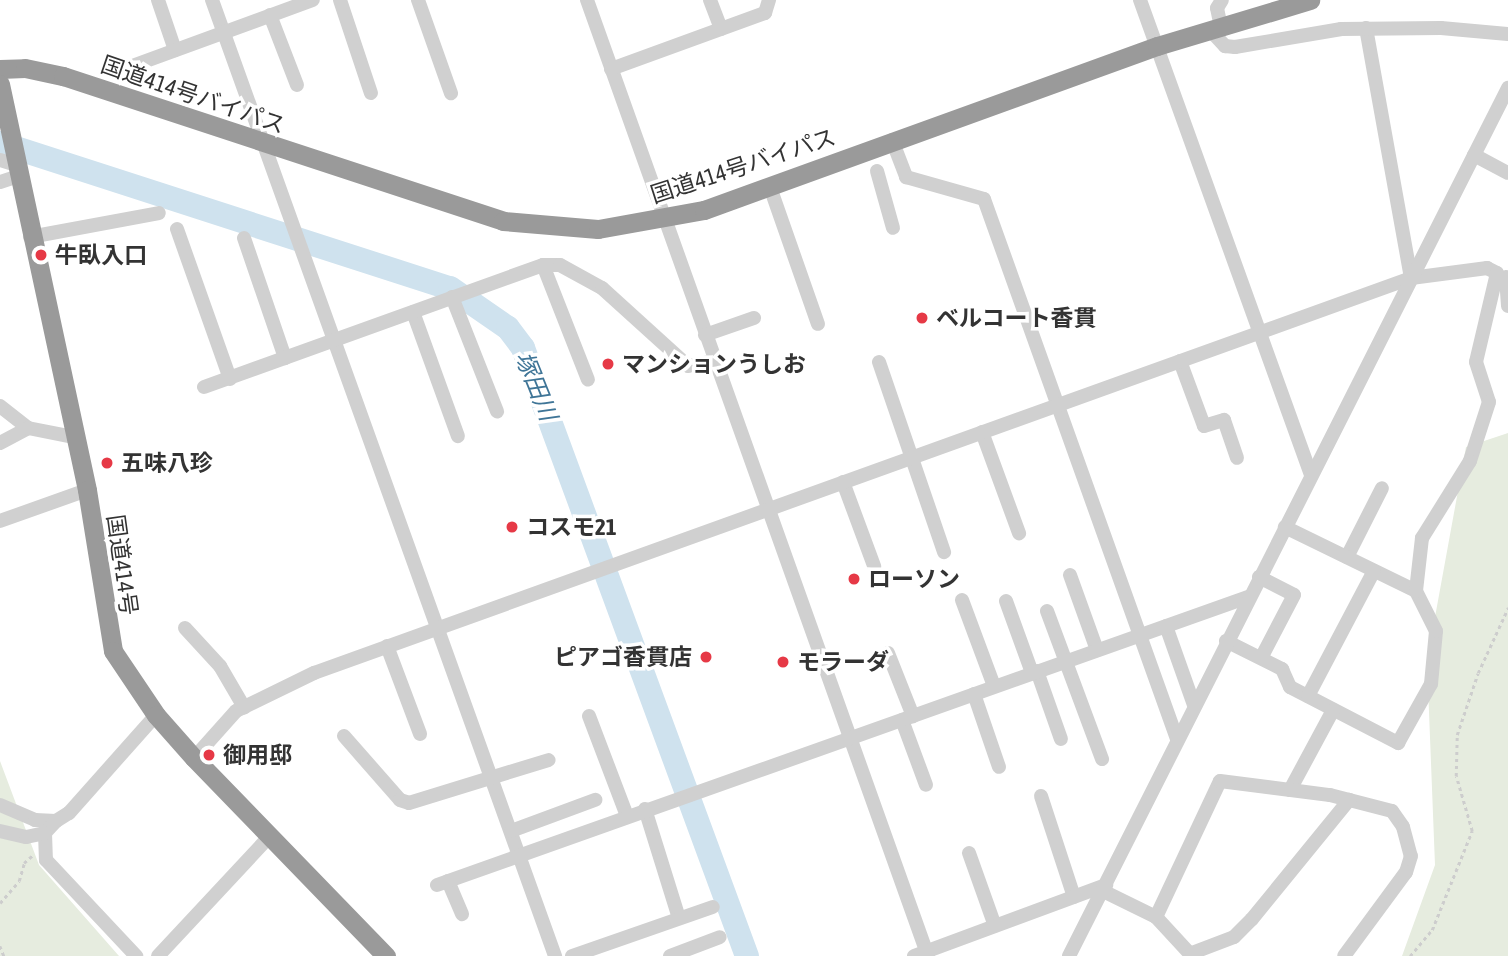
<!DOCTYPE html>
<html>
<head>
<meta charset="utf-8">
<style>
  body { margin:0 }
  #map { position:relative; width:1508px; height:956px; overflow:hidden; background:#fff; font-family:"Asap Condensed","Noto Sans JP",sans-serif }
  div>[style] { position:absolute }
  .green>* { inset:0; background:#e6ecdf }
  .river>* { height:24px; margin:-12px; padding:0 12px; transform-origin:12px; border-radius:12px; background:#cfe2ee }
  .path>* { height:2.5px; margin-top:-1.25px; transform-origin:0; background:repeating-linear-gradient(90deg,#cdcdcd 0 3.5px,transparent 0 7px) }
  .minor>* { height:14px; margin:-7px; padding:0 7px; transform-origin:7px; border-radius:7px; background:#d0d0d0 }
  .highway>* { height:19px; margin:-9.5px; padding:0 9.5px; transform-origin:9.5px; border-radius:9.5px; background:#9a9a9a }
  .dots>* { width:19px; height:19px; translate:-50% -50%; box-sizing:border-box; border:4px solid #fff; border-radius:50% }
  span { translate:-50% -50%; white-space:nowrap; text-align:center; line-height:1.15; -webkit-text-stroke:7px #fff; paint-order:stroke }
  .street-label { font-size:23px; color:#333 }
  .poi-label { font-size:23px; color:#333; font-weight:700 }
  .left { translate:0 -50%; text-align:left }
  .right { translate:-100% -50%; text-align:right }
  .water-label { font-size:24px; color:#3f7597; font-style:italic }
</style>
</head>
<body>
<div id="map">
  <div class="green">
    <div style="clip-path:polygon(1508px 433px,1508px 956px,1402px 956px,1435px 865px,1427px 661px,1466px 447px)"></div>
    <div style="clip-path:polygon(0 761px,39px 865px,119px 956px,0 956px)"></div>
  </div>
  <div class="river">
    <div style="left:0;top:143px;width:473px;rotate:17.9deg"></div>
    <div style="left:450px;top:288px;width:70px;rotate:34.6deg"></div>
    <div style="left:508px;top:328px;width:25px;rotate:53deg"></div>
    <div style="left:523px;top:348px;width:648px;rotate:69.78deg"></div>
  </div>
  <div class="path">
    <div style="left:0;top:903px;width:29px;rotate:-49deg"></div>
    <div style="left:19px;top:881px;width:19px;rotate:-74deg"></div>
    <div style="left:24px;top:863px;width:12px;rotate:-42deg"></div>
    <div style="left:0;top:946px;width:11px;rotate:68deg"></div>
    <div style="left:1410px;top:956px;width:34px;rotate:-50deg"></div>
    <div style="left:1432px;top:930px;width:107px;rotate:-68deg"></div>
    <div style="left:1472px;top:831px;width:57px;rotate:-106.2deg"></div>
    <div style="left:1456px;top:776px;width:41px;rotate:-88.6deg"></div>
    <div style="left:1457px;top:735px;width:65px;rotate:-71.3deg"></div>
    <div style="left:1478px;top:673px;width:72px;rotate:-65.2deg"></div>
  </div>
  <div class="minor">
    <div style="left:158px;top:0;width:53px;rotate:71.2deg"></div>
    <div style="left:212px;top:0;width:1016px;rotate:70.26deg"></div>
    <div style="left:340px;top:0;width:98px;rotate:71.6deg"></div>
    <div style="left:418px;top:0;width:99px;rotate:70.5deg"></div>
    <div style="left:587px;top:0;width:1015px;rotate:70.37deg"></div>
    <div style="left:710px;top:0;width:31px;rotate:69deg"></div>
    <div style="left:1140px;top:0;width:505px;rotate:70.2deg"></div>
    <div style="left:270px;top:15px;width:75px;rotate:68.9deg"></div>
    <div style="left:1221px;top:27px;width:19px;rotate:-102deg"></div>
    <div style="left:1217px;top:8px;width:9px;rotate:-58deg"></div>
    <div style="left:1366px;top:28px;width:254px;rotate:79.8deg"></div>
    <div style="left:1211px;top:31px;width:21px;rotate:47deg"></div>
    <div style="left:1225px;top:46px;width:10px;rotate:6deg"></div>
    <div style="left:1235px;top:47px;width:108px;rotate:-9.6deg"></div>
    <div style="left:1341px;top:29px;width:100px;rotate:-0.6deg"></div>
    <div style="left:1441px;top:28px;width:67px;rotate:5.1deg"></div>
    <div style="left:124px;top:69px;width:201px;rotate:-20.1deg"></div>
    <div style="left:611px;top:69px;width:164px;rotate:-20deg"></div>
    <div style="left:765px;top:13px;width:14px;rotate:-73deg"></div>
    <div style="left:892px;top:140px;width:40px;rotate:69deg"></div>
    <div style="left:906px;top:177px;width:81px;rotate:15.8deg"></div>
    <div style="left:984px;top:199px;width:573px;rotate:70.33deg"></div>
    <div style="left:1474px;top:155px;width:38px;rotate:28deg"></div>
    <div style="left:0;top:160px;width:17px;rotate:17deg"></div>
    <div style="left:877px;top:171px;width:59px;rotate:74.3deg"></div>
    <div style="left:0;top:182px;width:19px;rotate:-18deg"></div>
    <div style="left:770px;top:187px;width:145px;rotate:70.7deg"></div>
    <div style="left:177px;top:229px;width:159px;rotate:70.5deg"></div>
    <div style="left:30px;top:237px;width:131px;rotate:-10.5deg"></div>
    <div style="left:244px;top:238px;width:127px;rotate:71.1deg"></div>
    <div style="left:543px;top:265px;width:123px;rotate:68.6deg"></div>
    <div style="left:1506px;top:277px;width:29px;rotate:86deg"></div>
    <div style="left:452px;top:297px;width:123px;rotate:68.5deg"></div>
    <div style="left:413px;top:312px;width:132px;rotate:70.1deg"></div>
    <div style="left:705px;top:335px;width:52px;rotate:-19.1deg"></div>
    <div style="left:1180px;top:361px;width:69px;rotate:69.7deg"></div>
    <div style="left:1204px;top:426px;width:21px;rotate:-17deg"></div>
    <div style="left:1224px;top:420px;width:40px;rotate:71.1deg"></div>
    <div style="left:879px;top:362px;width:201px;rotate:71.1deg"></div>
    <div style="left:204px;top:387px;width:360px;rotate:-19.8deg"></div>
    <div style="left:543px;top:265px;width:17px"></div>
    <div style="left:560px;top:265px;width:48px;rotate:28.7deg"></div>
    <div style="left:602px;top:288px;width:116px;rotate:42.2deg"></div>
    <div style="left:688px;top:366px;width:26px;rotate:-11deg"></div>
    <div style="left:0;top:406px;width:36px;rotate:38deg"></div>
    <div style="left:982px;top:432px;width:108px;rotate:69.9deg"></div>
    <div style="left:0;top:443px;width:32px;rotate:-28deg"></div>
    <div style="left:28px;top:428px;width:47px;rotate:11.1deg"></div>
    <div style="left:843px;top:482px;width:90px;rotate:69.7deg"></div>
    <div style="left:0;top:521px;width:92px;rotate:-19.6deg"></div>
    <div style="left:1347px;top:557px;width:77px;rotate:-63.1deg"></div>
    <div style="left:1070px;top:575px;width:80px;rotate:70.2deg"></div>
    <div style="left:1259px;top:577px;width:39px;rotate:27deg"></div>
    <div style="left:1294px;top:595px;width:71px;rotate:117.6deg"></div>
    <div style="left:962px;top:600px;width:92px;rotate:69.6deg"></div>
    <div style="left:1006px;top:601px;width:77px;rotate:70.1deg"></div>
    <div style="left:1047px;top:611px;width:158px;rotate:69.6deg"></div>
    <div style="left:1166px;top:626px;width:84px;rotate:70.5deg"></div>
    <div style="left:185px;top:628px;width:52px;rotate:47.4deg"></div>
    <div style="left:220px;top:666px;width:48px;rotate:59.7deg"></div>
    <div style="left:1226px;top:641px;width:63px;rotate:26.6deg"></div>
    <div style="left:1282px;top:669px;width:20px;rotate:66deg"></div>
    <div style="left:1290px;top:687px;width:122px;rotate:27.4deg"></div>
    <div style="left:1398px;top:743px;width:68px;rotate:-60.8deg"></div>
    <div style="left:1431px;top:684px;width:53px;rotate:-84.6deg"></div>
    <div style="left:1436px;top:631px;width:45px;rotate:-116.6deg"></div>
    <div style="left:1416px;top:591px;width:146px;rotate:-154deg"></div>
    <div style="left:387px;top:646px;width:94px;rotate:69.4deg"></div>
    <div style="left:888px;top:653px;width:68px;rotate:68.4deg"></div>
    <div style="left:1037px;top:671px;width:72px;rotate:70.6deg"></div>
    <div style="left:974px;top:694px;width:77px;rotate:71.1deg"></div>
    <div style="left:1308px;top:696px;width:141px;rotate:-62.2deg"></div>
    <div style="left:589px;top:716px;width:107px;rotate:69.2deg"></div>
    <div style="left:902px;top:720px;width:69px;rotate:69.7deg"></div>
    <div style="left:344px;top:736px;width:85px;rotate:48.8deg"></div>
    <div style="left:400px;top:800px;width:9px;rotate:18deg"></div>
    <div style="left:409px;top:803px;width:146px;rotate:-17.1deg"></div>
    <div style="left:194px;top:758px;width:63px;rotate:-48.2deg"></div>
    <div style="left:236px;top:711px;width:87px;rotate:-26deg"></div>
    <div style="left:314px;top:673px;width:1166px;rotate:-19.8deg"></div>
    <div style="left:1411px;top:278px;width:77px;rotate:-7.5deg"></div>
    <div style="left:1487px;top:268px;width:11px;rotate:27deg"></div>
    <div style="left:1497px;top:273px;width:91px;rotate:103.3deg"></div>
    <div style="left:1476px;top:362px;width:42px;rotate:72deg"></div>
    <div style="left:1489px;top:402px;width:62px;rotate:107.9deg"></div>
    <div style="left:1470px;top:461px;width:91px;rotate:121.9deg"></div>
    <div style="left:1422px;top:538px;width:53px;rotate:96.5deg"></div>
    <div style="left:1290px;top:790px;width:91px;rotate:-61.7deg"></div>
    <div style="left:1041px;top:796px;width:106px;rotate:71.9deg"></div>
    <div style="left:0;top:805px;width:38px;rotate:23deg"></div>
    <div style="left:35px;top:820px;width:21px;rotate:3deg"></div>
    <div style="left:56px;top:821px;width:15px;rotate:-32deg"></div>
    <div style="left:69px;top:813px;width:131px;rotate:-48.4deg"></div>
    <div style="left:645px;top:809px;width:114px;rotate:72.7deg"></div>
    <div style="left:56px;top:821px;width:16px;rotate:133deg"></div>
    <div style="left:45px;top:833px;width:27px;rotate:88deg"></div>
    <div style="left:46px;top:860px;width:132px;rotate:46.8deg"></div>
    <div style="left:0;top:831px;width:27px;rotate:13deg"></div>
    <div style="left:26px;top:837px;width:19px;rotate:-12deg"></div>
    <div style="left:511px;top:831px;width:90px;rotate:-20.3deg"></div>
    <div style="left:969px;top:853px;width:77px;rotate:70.4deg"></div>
    <div style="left:448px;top:881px;width:36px;rotate:67deg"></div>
    <div style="left:437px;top:885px;width:861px;rotate:-19.55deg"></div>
    <div style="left:1103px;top:891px;width:59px;rotate:26.1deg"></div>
    <div style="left:1156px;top:917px;width:53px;rotate:47.3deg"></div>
    <div style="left:1156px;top:917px;width:150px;rotate:-64.8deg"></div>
    <div style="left:1220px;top:781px;width:111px;rotate:7.3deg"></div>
    <div style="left:1330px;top:795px;width:64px;rotate:14.5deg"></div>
    <div style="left:1392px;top:811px;width:19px;rotate:55deg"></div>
    <div style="left:1403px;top:827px;width:30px;rotate:75deg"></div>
    <div style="left:1411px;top:856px;width:17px;rotate:107deg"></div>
    <div style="left:1406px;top:872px;width:104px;rotate:126.4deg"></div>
    <div style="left:1192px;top:953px;width:45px;rotate:-20.9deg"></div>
    <div style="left:1234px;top:937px;width:25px;rotate:-45deg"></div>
    <div style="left:1252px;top:919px;width:154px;rotate:-50.8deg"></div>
    <div style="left:158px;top:956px;width:164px;rotate:-47deg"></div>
    <div style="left:572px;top:956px;width:149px;rotate:-19.2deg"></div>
    <div style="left:670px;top:956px;width:53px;rotate:-20.8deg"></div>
    <div style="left:914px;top:956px;width:205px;rotate:-20.3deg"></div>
    <div style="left:1069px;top:956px;width:973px;rotate:-63.17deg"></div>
  </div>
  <div class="highway">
    <div style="left:0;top:69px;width:25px;rotate:-2deg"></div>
    <div style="left:25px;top:68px;width:39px;rotate:12deg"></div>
    <div style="left:63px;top:76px;width:463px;rotate:18.2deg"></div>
    <div style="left:503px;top:221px;width:95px;rotate:4.8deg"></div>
    <div style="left:598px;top:229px;width:108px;rotate:-10.2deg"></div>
    <div style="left:704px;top:210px;width:482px;rotate:-19.9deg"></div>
    <div style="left:1157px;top:46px;width:160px;rotate:-16.7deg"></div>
    <div style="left:0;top:84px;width:415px;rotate:77.9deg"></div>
    <div style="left:87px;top:490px;width:163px;rotate:80.8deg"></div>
    <div style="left:113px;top:651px;width:77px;rotate:56.1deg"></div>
    <div style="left:156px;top:715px;width:57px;rotate:48.5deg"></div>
    <div style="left:194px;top:758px;width:276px;rotate:45.9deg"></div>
  </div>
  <div class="dots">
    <div style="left:41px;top:255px;background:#e63946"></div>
    <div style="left:922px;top:318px;background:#e63946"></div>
    <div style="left:608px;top:364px;background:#e63946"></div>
    <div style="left:107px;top:463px;background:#e63946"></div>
    <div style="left:512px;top:527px;background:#e63946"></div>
    <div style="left:854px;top:579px;background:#e63946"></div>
    <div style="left:706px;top:657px;background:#e63946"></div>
    <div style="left:783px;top:662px;background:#e63946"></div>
    <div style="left:209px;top:755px;background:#e63946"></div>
  </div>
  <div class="street-label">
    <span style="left:193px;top:95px;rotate:19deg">国道414号バイパス</span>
    <span style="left:743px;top:166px;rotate:-18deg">国道414号バイパス</span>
    <span style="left:122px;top:565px;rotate:82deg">国道414号</span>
  </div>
  <div class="poi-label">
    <span class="left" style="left:55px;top:255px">牛臥入口</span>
    <span class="left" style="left:936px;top:318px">ベルコート香貫</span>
    <span class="left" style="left:622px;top:364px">マンションうしお</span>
    <span class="left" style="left:121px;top:463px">五味八珍</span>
    <span class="left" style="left:526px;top:527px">コスモ21</span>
    <span class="left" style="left:868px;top:579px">ローソン</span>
    <span class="right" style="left:692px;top:657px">ピアゴ香貫店</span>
    <span class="left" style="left:797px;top:662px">モラーダ</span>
    <span class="left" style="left:223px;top:755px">御用邸</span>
  </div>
  <div class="water-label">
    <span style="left:536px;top:386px;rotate:68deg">塚田川</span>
  </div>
</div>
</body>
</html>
